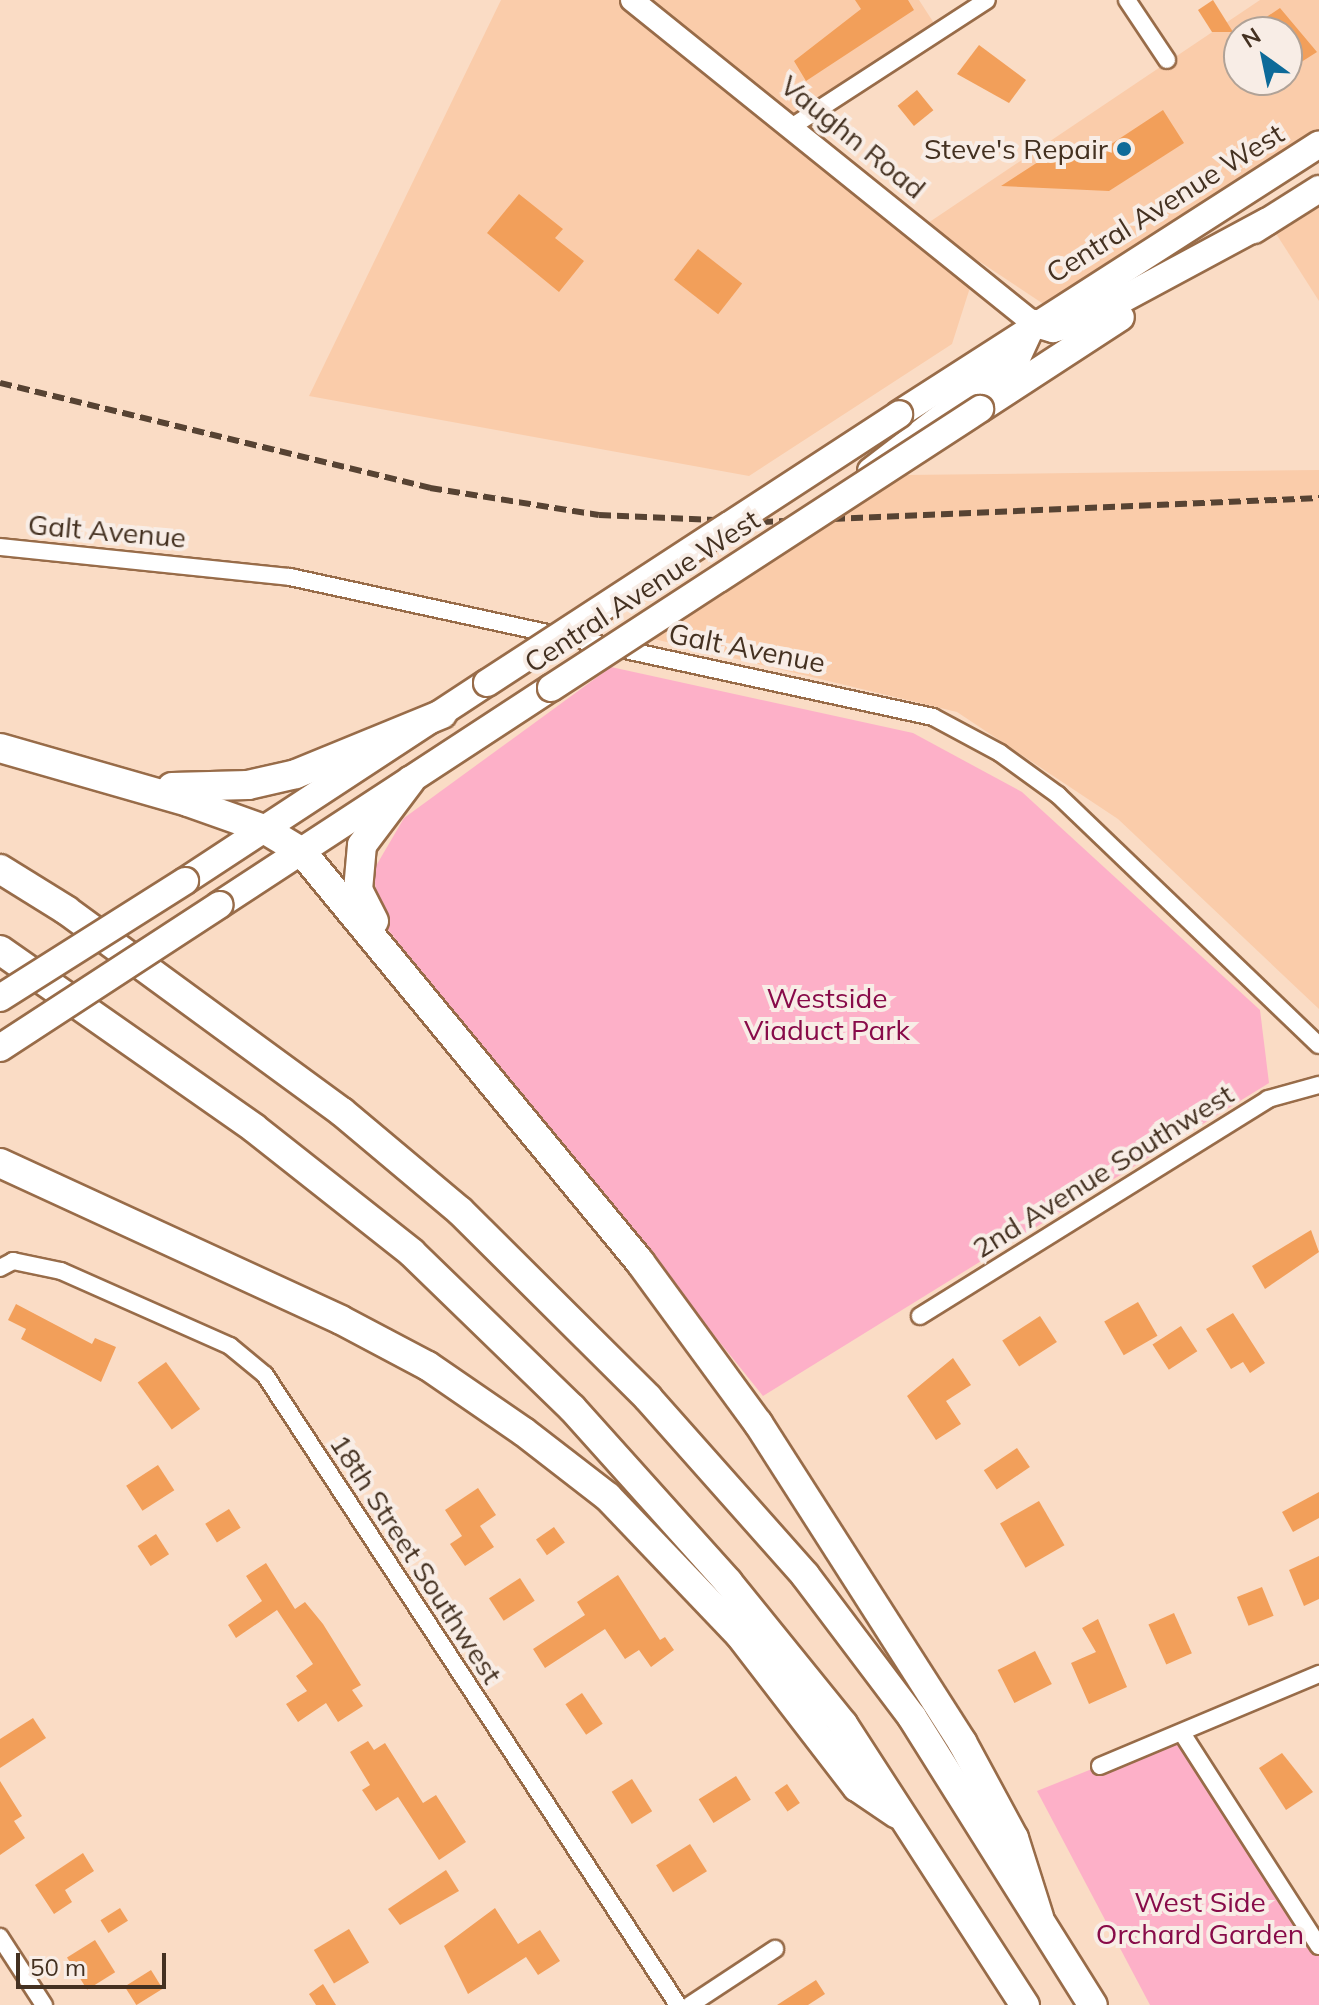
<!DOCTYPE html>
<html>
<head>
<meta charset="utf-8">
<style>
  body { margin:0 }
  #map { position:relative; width:1319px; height:2005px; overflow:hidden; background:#fadcc5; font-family:Mulish,sans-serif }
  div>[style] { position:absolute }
  .built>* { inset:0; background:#faccaa }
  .green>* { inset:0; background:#fdb0c8 }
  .building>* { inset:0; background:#f29f5a; transform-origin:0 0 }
  .roads { filter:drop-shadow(2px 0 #986c49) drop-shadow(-2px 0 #986c49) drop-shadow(0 2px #986c49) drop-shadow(0 -2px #986c49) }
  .minor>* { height:16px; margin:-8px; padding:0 8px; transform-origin:8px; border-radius:8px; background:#fff }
  .secondary>* { height:22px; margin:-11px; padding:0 11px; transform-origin:11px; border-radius:11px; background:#fff }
  .trunk>* { height:26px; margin:-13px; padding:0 13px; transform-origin:13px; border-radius:13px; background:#fff }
  .motorway>* { height:28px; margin:-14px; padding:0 14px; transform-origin:14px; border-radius:14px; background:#fff }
  .rail>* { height:6px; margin-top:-3px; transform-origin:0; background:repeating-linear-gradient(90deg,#574333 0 12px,transparent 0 18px) }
  .bridges { filter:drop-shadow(2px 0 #986c49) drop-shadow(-2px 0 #986c49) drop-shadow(0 2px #986c49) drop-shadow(0 -2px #986c49) }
  .trunk-bridge>* { height:26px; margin:-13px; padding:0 13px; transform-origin:13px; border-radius:13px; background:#fff }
  .dots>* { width:22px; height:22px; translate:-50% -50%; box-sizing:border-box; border:4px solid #f8ede6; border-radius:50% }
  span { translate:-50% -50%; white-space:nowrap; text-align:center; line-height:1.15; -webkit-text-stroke:8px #f8ede6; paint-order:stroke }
  .street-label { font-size:28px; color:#443121 }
  .poi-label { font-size:28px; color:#443121 }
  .right { translate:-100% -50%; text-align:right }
  .park-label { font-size:28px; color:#880b49 }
  .north { position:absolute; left:1223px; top:16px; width:80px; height:80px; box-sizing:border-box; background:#f8ede6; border:2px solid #b0a297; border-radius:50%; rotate:327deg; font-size:22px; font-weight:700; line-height:32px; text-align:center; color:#443121 }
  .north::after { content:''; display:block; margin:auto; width:28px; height:36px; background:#0d6a99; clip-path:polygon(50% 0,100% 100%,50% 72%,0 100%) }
  .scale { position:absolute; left:16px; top:1953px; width:150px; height:36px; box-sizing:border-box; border:4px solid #443121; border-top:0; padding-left:10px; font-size:24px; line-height:28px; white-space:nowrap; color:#443121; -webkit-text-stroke:6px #f8ede6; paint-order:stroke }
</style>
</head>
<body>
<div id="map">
  <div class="built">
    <div style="clip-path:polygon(evenodd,501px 0,919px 0,939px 31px,793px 126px,925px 225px,1260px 0,1319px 0,1319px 144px,1054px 311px,929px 228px,974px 275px,952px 344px,749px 476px,309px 396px,501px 0,1239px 32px,1287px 32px,1287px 80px,1239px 80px,1239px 32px)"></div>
    <div style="clip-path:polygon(1319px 188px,1319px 301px,1268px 221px)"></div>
    <div style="clip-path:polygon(1319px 470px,1319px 1009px,1118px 819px,957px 712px,654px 639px,904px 475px)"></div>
  </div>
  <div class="green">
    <div style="clip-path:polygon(611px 667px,913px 733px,1022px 792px,1260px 1010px,1269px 1083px,763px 1396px,381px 921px,373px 871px,404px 818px)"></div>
    <div style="clip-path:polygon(1182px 1733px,1319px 1946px,1319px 2005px,1150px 2005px,1037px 1791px)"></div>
  </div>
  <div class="building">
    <div style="clip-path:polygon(855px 0,908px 0,914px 10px,806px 81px,794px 61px,861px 9px)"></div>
    <div style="clip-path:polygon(1213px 0,1233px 32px,1212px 32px,1198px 10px)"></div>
    <div style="clip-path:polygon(1280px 8px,1317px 52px,1287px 71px,1287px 32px,1244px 32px)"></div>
    <div style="clip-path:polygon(979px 45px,1026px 80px,1009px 103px,957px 74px)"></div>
    <div style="left:917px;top:90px;width:26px;height:25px;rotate:51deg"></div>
    <div style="clip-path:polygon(1163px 110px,1184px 143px,1109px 191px,1001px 186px,1069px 142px,1077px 155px,1093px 156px)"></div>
    <div style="clip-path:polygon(519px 194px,563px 229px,555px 238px,584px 261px,559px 292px,487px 233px)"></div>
    <div style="left:698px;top:249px;width:56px;height:39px;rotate:38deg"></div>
    <div style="clip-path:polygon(1311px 1230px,1319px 1252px,1265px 1289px,1252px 1266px)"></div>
    <div style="left:1138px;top:1302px;width:39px;height:39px;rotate:60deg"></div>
    <div style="clip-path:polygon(16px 1304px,92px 1344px,95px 1338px,116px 1347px,101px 1382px,21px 1339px,26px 1329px,8px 1320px)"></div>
    <div style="clip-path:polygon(1233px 1313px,1265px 1363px,1250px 1373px,1243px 1362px,1231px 1369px,1206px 1329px)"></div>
    <div style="left:1040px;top:1316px;width:31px;height:45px;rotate:57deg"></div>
    <div style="left:1181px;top:1326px;width:30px;height:34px;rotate:57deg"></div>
    <div style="clip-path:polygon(953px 1358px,971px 1385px,946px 1401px,961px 1424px,936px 1440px,907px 1396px)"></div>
    <div style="left:166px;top:1362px;width:58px;height:35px;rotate:54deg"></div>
    <div style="left:1017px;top:1448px;width:23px;height:40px;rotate:56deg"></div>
    <div style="left:158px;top:1465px;width:30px;height:38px;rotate:57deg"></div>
    <div style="clip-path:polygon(478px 1488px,496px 1515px,480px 1526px,494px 1547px,465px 1566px,450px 1544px,462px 1536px,445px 1510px)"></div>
    <div style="clip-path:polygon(1319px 1492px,1319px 1518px,1293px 1532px,1282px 1512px)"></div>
    <div style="left:1039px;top:1501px;width:51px;height:45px;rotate:60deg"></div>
    <div style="left:229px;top:1509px;width:22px;height:28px;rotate:58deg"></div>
    <div style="left:554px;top:1527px;width:19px;height:22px;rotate:55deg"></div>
    <div style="left:156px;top:1534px;width:24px;height:22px;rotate:57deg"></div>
    <div style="clip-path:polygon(1319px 1556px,1319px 1599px,1304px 1606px,1289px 1570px)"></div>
    <div style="clip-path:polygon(266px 1563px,295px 1609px,305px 1602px,323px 1624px,361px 1685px,352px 1690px,363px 1706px,338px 1722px,326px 1703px,298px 1722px,286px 1704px,307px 1691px,296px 1676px,313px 1664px,277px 1610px,236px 1638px,228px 1625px,262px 1601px,246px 1576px)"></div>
    <div style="clip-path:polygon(618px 1575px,660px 1640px,665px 1637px,674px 1650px,651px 1667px,639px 1650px,625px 1659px,605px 1629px,545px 1668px,533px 1649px,585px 1615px,577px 1602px)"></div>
    <div style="left:520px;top:1578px;width:27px;height:37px;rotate:57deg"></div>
    <div style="left:1262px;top:1587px;width:31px;height:27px;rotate:68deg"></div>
    <div style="left:1174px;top:1613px;width:44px;height:28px;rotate:66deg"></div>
    <div style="clip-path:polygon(1098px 1619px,1127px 1687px,1089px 1704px,1071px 1663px,1096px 1652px,1082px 1628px)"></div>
    <div style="left:1035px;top:1651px;width:37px;height:42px;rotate:63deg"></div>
    <div style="left:582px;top:1693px;width:37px;height:20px;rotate:56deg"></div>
    <div style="clip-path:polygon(33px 1718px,46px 1738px,0 1768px,0 1739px)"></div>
    <div style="clip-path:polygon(368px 1741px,374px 1750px,385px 1743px,423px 1803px,436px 1795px,466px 1842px,439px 1860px,398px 1797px,376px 1811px,362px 1790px,370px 1785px,350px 1752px)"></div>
    <div style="clip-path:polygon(1282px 1753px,1313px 1792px,1286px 1810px,1259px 1768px)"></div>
    <div style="left:736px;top:1776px;width:28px;height:44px;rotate:58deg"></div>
    <div style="left:632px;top:1779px;width:38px;height:24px;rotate:58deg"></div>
    <div style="clip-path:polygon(0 1781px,22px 1816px,14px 1821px,25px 1838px,0 1855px)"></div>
    <div style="left:787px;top:1784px;width:23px;height:15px;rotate:56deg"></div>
    <div style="left:690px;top:1844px;width:32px;height:40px;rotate:58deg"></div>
    <div style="clip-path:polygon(83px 1853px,94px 1871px,65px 1890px,72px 1902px,54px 1914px,35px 1885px)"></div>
    <div style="clip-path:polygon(446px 1870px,459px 1891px,400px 1925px,388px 1909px)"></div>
    <div style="left:120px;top:1908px;width:15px;height:23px;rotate:58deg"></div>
    <div style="clip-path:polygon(495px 1908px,518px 1944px,540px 1930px,560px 1961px,538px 1975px,526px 1957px,468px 1994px,444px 1946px)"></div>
    <div style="left:349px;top:1929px;width:39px;height:41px;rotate:59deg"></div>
    <div style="left:95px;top:1940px;width:38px;height:33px;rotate:58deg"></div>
    <div style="left:151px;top:1970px;width:22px;height:31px;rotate:58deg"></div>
    <div style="clip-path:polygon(816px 1980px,825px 1994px,808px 2005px,777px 2005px)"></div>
    <div style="clip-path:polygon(323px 1984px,336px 2005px,316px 2005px,309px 1994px)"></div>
  </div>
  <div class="roads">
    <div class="minor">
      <div style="left:1127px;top:0;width:72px;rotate:56.3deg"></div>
      <div style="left:793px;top:126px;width:231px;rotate:-33deg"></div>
      <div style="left:0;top:547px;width:292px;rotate:5.9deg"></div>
      <div style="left:290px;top:577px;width:658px;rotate:12.28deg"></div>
      <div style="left:933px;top:717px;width:76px;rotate:28.2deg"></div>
      <div style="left:1000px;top:753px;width:72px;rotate:35.9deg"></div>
      <div style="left:1058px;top:795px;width:361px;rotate:43.8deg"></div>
      <div style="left:0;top:1268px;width:15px;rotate:-28deg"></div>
      <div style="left:13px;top:1261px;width:49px;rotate:11.8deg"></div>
      <div style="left:61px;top:1271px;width:185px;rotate:23.9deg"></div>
      <div style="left:230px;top:1346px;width:45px;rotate:39.6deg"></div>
      <div style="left:265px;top:1375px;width:753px;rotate:56.75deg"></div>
      <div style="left:920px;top:1316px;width:410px;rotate:-31.9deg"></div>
      <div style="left:1268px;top:1099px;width:53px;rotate:-15.4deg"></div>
      <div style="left:1182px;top:1733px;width:253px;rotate:57.3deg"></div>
      <div style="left:1100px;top:1766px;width:238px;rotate:-22.8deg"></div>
      <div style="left:0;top:1937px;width:81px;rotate:57.1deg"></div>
      <div style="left:690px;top:2005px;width:102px;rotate:-33.4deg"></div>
    </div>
    <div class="secondary">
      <div style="left:632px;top:0;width:515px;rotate:38.85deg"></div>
    </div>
    <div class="trunk">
      <div style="left:1254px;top:230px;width:77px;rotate:-32.2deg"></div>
      <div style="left:980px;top:409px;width:168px;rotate:-33.1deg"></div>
      <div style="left:899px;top:414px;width:499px;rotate:-32.7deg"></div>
      <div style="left:871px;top:471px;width:183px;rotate:-37.4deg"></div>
      <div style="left:1016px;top:360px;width:41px;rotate:-65.3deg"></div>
      <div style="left:1033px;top:323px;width:21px;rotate:17deg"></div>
      <div style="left:1053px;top:329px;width:30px;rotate:-15deg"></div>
      <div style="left:1082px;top:321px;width:211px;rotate:-28.3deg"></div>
      <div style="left:185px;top:881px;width:361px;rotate:-33.3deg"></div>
      <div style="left:219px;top:905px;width:397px;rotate:-33.2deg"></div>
    </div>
    <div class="motorway">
      <div style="left:0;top:748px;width:196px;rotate:16deg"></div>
      <div style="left:188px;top:802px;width:81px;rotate:19.6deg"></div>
      <div style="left:264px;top:829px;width:44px;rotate:31.2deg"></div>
      <div style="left:302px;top:852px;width:531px;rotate:50.5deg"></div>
      <div style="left:640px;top:1262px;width:200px;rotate:53.8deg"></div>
      <div style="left:758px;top:1423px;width:379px;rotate:57.4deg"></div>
      <div style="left:962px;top:1742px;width:109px;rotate:61.6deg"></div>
      <div style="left:1014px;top:1838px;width:83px;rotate:72.4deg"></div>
      <div style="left:172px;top:787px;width:76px;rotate:-1.5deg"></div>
      <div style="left:248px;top:785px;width:49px;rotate:-12.9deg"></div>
      <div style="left:296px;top:774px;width:158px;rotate:-22.3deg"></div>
      <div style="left:0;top:869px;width:78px;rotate:31.8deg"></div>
      <div style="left:66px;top:910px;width:342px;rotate:36.2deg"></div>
      <div style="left:342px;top:1112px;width:154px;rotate:40deg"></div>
      <div style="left:460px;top:1211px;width:265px;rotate:44.8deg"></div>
      <div style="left:648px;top:1398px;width:237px;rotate:48.4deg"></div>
      <div style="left:805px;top:1575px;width:178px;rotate:53deg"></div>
      <div style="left:912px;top:1717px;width:340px;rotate:57.9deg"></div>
      <div style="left:374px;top:921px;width:35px;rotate:-117deg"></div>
      <div style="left:358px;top:890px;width:45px;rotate:-84.9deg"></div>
      <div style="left:362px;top:845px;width:81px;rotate:-53deg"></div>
      <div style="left:0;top:950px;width:310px;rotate:35deg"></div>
      <div style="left:254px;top:1128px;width:201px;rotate:38.3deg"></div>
      <div style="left:412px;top:1253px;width:223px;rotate:44.1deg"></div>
      <div style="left:572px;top:1408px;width:234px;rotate:48.1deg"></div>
      <div style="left:728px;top:1582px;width:183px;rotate:51deg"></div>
      <div style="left:843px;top:1724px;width:335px;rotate:57.1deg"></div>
      <div style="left:0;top:1163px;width:375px;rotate:24.7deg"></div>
      <div style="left:341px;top:1320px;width:98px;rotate:27.9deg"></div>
      <div style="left:428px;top:1366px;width:116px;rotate:34.5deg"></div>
      <div style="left:524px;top:1432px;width:106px;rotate:37.7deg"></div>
      <div style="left:608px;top:1497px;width:190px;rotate:46.3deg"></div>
      <div style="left:739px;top:1634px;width:193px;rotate:52.4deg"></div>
      <div style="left:857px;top:1787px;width:48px;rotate:34deg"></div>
    </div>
  </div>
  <div class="rail">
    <div style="left:0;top:383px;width:443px;rotate:13.7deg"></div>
    <div style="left:430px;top:488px;width:171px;rotate:9.1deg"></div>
    <div style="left:599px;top:515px;width:162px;rotate:2.5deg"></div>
    <div style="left:761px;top:522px;width:559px;rotate:-2.46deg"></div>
  </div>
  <div class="bridges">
    <div class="trunk-bridge">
      <div style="left:487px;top:683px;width:492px;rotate:-33.1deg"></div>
      <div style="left:551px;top:688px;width:512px;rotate:-33.04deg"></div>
      <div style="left:0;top:998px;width:219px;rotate:-32.3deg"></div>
      <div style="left:0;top:1048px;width:262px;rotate:-33.1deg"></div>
    </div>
  </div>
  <div class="dots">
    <div style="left:1124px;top:149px;background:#0d6a99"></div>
  </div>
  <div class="street-label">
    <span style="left:853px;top:137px;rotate:39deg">Vaughn Road</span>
    <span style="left:1165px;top:203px;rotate:-32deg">Central Avenue West</span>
    <span style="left:107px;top:531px;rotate:5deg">Galt Avenue</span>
    <span style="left:642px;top:591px;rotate:-33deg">Central Avenue West</span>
    <span style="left:747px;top:648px;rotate:11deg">Galt Avenue</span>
    <span style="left:1103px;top:1171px;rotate:-32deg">2nd Avenue Southwest</span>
    <span style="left:416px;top:1559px;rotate:57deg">18th Street Southwest</span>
  </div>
  <div class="poi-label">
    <span class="right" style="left:1108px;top:149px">Steve's Repair</span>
  </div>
  <div class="park-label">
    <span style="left:827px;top:1014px">Westside<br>Viaduct Park</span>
    <span style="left:1200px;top:1918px">West Side<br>Orchard Garden</span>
  </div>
  <div class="north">N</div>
  <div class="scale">50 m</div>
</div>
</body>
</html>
